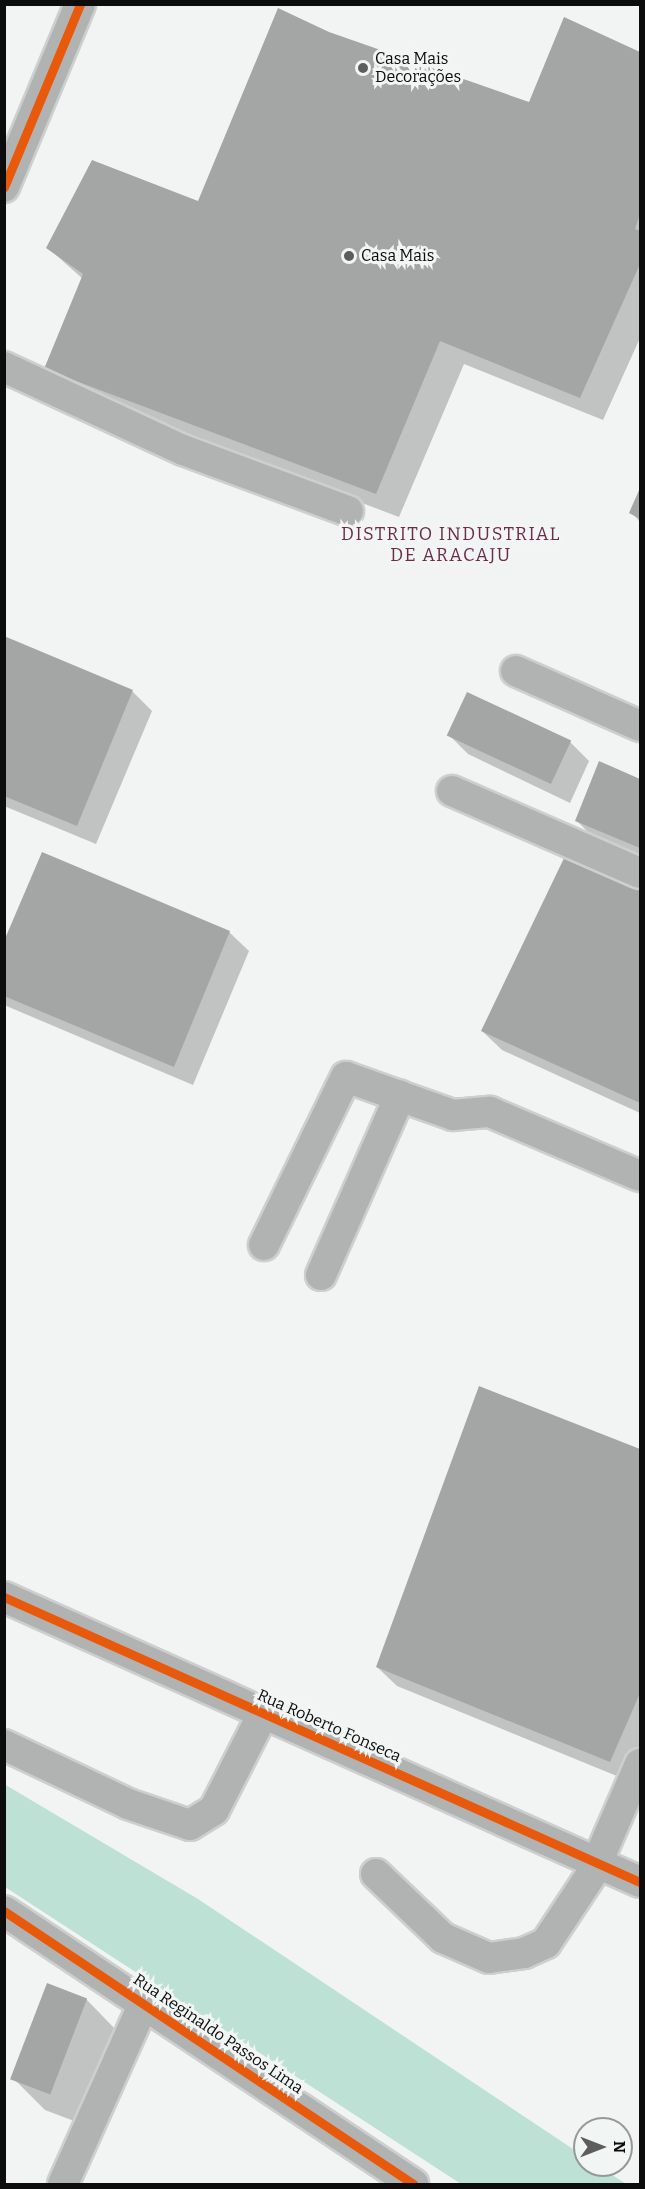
<!DOCTYPE html>
<html>
<head>
<meta charset="utf-8">
<style>
  body { margin:0 }
  #map { position:relative; width:645px; height:2189px; overflow:hidden; background:#f2f4f3; font-family:Bitter,serif }
  div>[style] { position:absolute }
  .green>* { inset:0; background:#bee1d6 }
  .shadow>* { inset:0; background:#0003 }
  .building>* { inset:0; background:#a4a6a5; transform-origin:0 0 }
  .roads { filter:drop-shadow(2px 0 #cdcfce) drop-shadow(-2px 0 #cdcfce) drop-shadow(0 2px #cdcfce) drop-shadow(0 -2px #cdcfce) }
  .minor>* { height:30px; margin:-15px; padding:0 15px; transform-origin:15px; border-radius:15px; background:#b1b3b2 }
  .cycleway>* { height:9px; margin:-4.5px; padding:0 4.5px; transform-origin:4.5px; border-radius:4.5px; background:#e8590c }
  .dots>* { width:16px; height:16px; translate:-50% -50%; box-sizing:border-box; border:3px solid #f1f5f4; border-radius:50% }
  span { translate:-50% -50%; white-space:nowrap; text-align:center; line-height:1.15; -webkit-text-stroke:6px #f1f5f4; paint-order:stroke }
  .poi-label { font-size:16px; color:#0b0c0b }
  .left { translate:0 -50%; text-align:left }
  .street-label { font-size:16px; color:#0b0c0b }
  .neighbourhood-label { font-size:18px; color:#6d2b49; letter-spacing:1.5px }
  .frame { position:absolute; inset:0; border:6px solid #0b0c0b; pointer-events:none }
  .north { position:absolute; left:573px; top:2117px; width:60px; height:60px; box-sizing:border-box; background:#f1f5f4; border:2px solid #959897; border-radius:50%; rotate:90deg; font-size:16px; font-weight:700; line-height:24px; text-align:center; color:#0b0c0b }
  .north::after { content:''; display:block; margin:auto; width:21px; height:27px; background:#5c5d5c; clip-path:polygon(50% 0,100% 100%,50% 72%,0 100%) }
</style>
</head>
<body>
<div id="map">
  <div class="green">
    <div style="clip-path:polygon(4px 1784px,198px 1899px,585px 2157px,585px 2165px,597px 2165px,626px 2184px,461px 2184px,5px 1887px)"></div>
  </div>
  <div class="shadow">
    <div style="clip-path:polygon(565px 19px,640px 53px,640px 338px,603px 420px,464px 364px,399px 517px,69px 392px,46px 368px,83px 279px,48px 248px,199px 203px,328px 33px,530px 104px)"></div>
    <div style="clip-path:polygon(640px 492px,640px 522px,631px 512px)"></div>
    <div style="clip-path:polygon(4px 638px,133px 692px,152px 711px,96px 844px,4px 806px)"></div>
    <div style="clip-path:polygon(449px 735px,570px 742px,589px 761px,570px 803px,468px 754px)"></div>
    <div style="clip-path:polygon(600px 763px,640px 781px,640px 858px,596px 840px,577px 821px)"></div>
    <div style="clip-path:polygon(567px 856px,640px 890px,640px 1113px,502px 1050px,482px 1031px)"></div>
    <div style="clip-path:polygon(229px 932px,249px 951px,193px 1085px,4px 1005px,4px 945px)"></div>
    <div style="clip-path:polygon(480px 1388px,640px 1450px,640px 1755px,629px 1781px,397px 1686px,377px 1667px)"></div>
    <div style="clip-path:polygon(86px 1999px,117px 2031px,82px 2124px,45px 2110px,13px 2078px)"></div>
  </div>
  <div class="building">
    <div style="clip-path:polygon(278px 8px,329px 32px,529px 102px,564px 17px,640px 52px,640px 214px,635px 229px,640px 231px,640px 264px,580px 398px,440px 341px,376px 494px,44px 369px,83px 274px,46px 248px,92px 160px,198px 201px)"></div>
    <div style="clip-path:polygon(640px 488px,640px 519px,629px 513px)"></div>
    <div style="clip-path:polygon(4px 636px,133px 690px,77px 826px,4px 796px)"></div>
    <div style="left:467px;top:692px;width:115px;height:48px;rotate:25deg"></div>
    <div style="clip-path:polygon(599px 761px,640px 779px,640px 848px,575px 821px)"></div>
    <div style="clip-path:polygon(42px 852px,230px 931px,174px 1067px,4px 996px,4px 941px)"></div>
    <div style="clip-path:polygon(566px 854px,640px 888px,640px 1103px,481px 1031px)"></div>
    <div style="clip-path:polygon(479px 1386px,640px 1449px,640px 1693px,610px 1762px,376px 1667px)"></div>
    <div style="left:47px;top:1983px;width:43px;height:103px;rotate:21deg"></div>
  </div>
  <div class="roads">
    <div class="minor">
      <div style="left:4px;top:187px;width:198px;rotate:-67.4deg"></div>
      <div style="left:4px;top:367px;width:197px;rotate:24.9deg"></div>
      <div style="left:183px;top:450px;width:176px;rotate:20.3deg"></div>
      <div style="left:516px;top:671px;width:136px;rotate:23.9deg"></div>
      <div style="left:452px;top:791px;width:205px;rotate:23.6deg"></div>
      <div style="left:264px;top:1245px;width:187px;rotate:-64deg"></div>
      <div style="left:346px;top:1077px;width:114px;rotate:19.6deg"></div>
      <div style="left:453px;top:1115px;width:37px;rotate:-5deg"></div>
      <div style="left:490px;top:1112px;width:163px;rotate:23.1deg"></div>
      <div style="left:321px;top:1275px;width:196px;rotate:-66.2deg"></div>
      <div style="left:4px;top:1597px;width:697px;rotate:24.14deg"></div>
      <div style="left:4px;top:1745px;width:137px;rotate:25.4deg"></div>
      <div style="left:128px;top:1804px;width:65px;rotate:18.7deg"></div>
      <div style="left:190px;top:1825px;width:28px;rotate:-32deg"></div>
      <div style="left:214px;top:1810px;width:108px;rotate:-63deg"></div>
      <div style="left:376px;top:1874px;width:93px;rotate:43.7deg"></div>
      <div style="left:443px;top:1938px;width:50px;rotate:23.5deg"></div>
      <div style="left:489px;top:1958px;width:35px;rotate:-8deg"></div>
      <div style="left:524px;top:1953px;width:24px;rotate:-24deg"></div>
      <div style="left:546px;top:1943px;width:85px;rotate:-56.5deg"></div>
      <div style="left:593px;top:1872px;width:118px;rotate:-66.5deg"></div>
      <div style="left:4px;top:1911px;width:492px;rotate:33.7deg"></div>
      <div style="left:63px;top:2184px;width:201px;rotate:-65.9deg"></div>
    </div>
  </div>
  <div class="cycleway">
    <div style="left:4px;top:187px;width:198px;rotate:-67.4deg"></div>
    <div style="left:4px;top:1597px;width:697px;rotate:24.14deg"></div>
    <div style="left:4px;top:1911px;width:492px;rotate:33.7deg"></div>
  </div>
  <div class="dots">
    <div style="left:363px;top:68px;background:#5c5d5c"></div>
    <div style="left:349px;top:256px;background:#5c5d5c"></div>
  </div>
  <div class="poi-label">
    <span class="left" style="left:375px;top:68px">Casa Mais<br>Decorações</span>
    <span class="left" style="left:361px;top:256px">Casa Mais</span>
  </div>
  <div class="street-label">
    <span style="left:329px;top:1726px;rotate:24deg">Rua Roberto Fonseca</span>
    <span style="left:218px;top:2034px;rotate:34deg">Rua Reginaldo Passos Lima</span>
  </div>
  <div class="neighbourhood-label">
    <span style="left:451px;top:545px">DISTRITO INDUSTRIAL<br>DE ARACAJU</span>
  </div>
  <div class="frame"></div>
  <div class="north">N</div>
</div>
</body>
</html>
